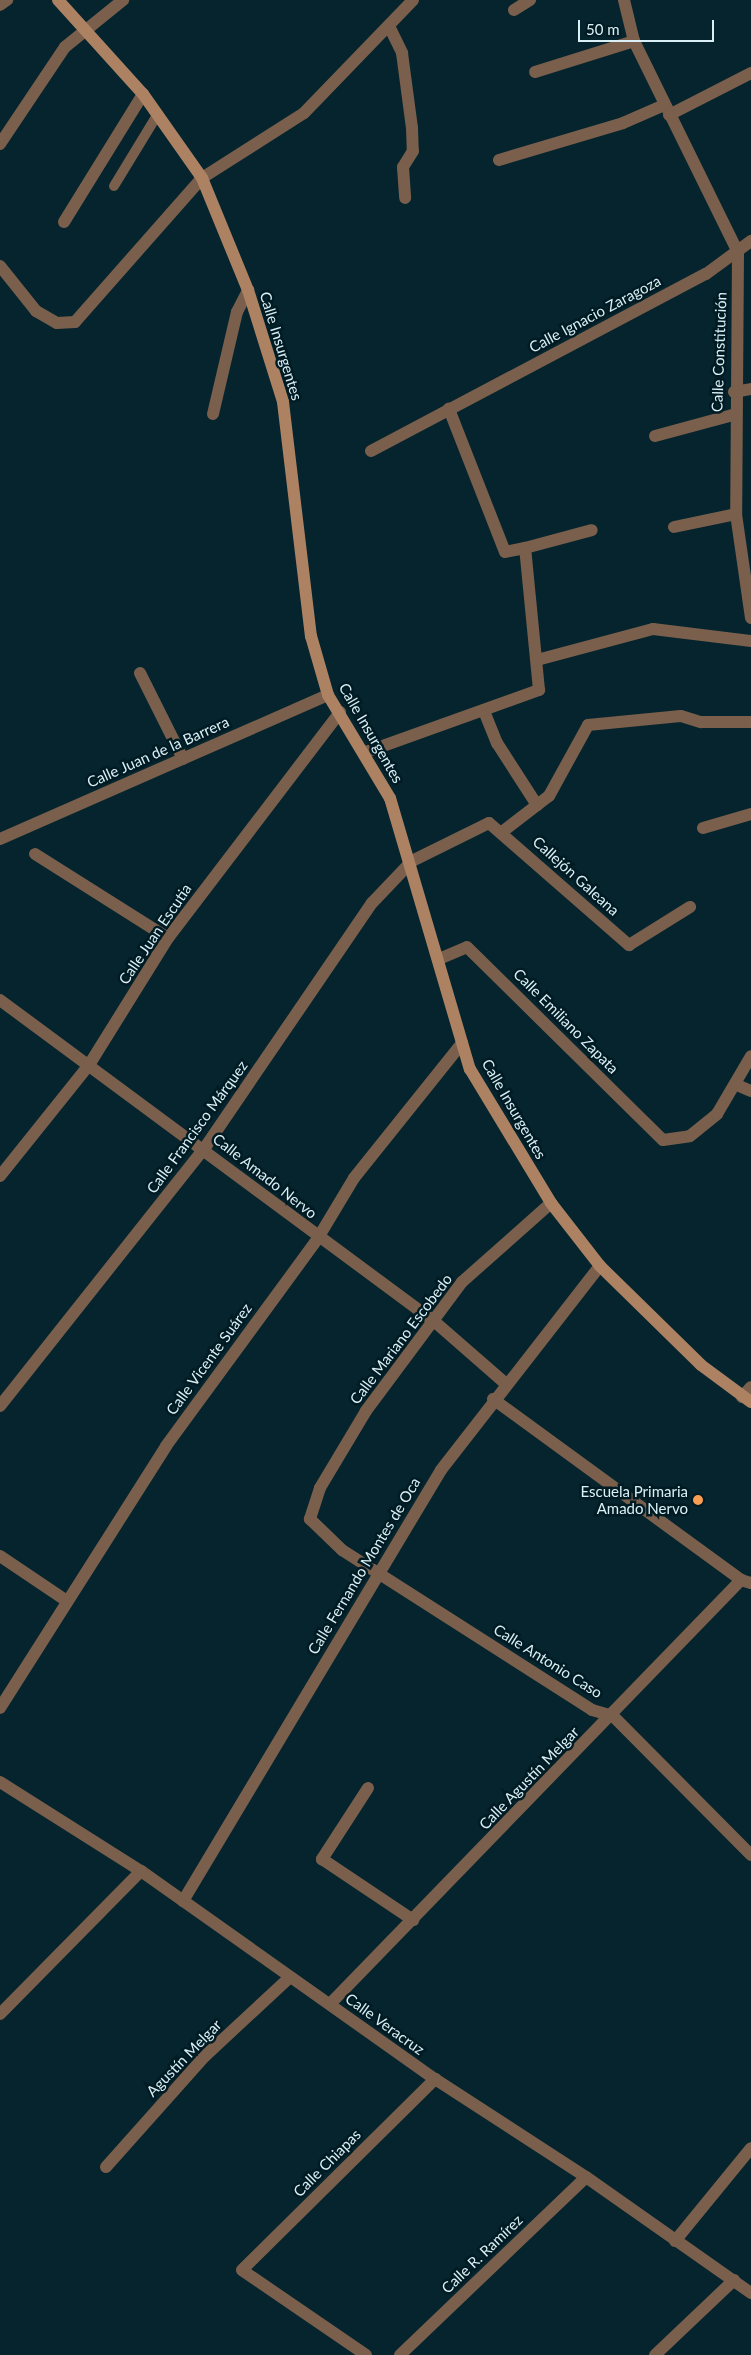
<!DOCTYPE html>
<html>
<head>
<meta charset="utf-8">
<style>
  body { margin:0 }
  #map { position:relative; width:751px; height:2355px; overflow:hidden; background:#05242d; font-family:Lato,sans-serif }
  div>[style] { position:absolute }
  .service>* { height:10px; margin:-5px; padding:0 5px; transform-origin:5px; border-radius:5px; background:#795f4c }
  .pedestrian>* { height:12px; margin:-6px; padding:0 6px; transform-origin:6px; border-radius:6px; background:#795f4c }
  .minor>* { height:12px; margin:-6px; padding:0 6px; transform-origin:6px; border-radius:6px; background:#795f4c }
  .tertiary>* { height:12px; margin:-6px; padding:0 6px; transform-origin:6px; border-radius:6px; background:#795f4c }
  .secondary>* { height:12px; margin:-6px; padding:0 6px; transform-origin:6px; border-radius:6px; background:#ac8263 }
  .dots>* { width:14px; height:14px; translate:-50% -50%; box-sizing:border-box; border:2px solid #001b23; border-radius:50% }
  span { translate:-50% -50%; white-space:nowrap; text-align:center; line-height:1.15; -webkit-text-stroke:5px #001b23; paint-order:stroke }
  .street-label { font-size:15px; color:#daeff6 }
  .poi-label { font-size:15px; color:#daeff6 }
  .right { translate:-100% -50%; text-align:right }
  .scale { position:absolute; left:578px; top:20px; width:136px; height:22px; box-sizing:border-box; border:2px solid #daeff6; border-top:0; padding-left:6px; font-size:15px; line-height:18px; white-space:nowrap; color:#daeff6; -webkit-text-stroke:4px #001b23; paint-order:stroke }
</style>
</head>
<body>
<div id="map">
  <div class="service">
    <div style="left:114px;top:186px;width:81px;rotate:-58.7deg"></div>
  </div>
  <div class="pedestrian">
    <div style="left:368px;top:1788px;width:85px;rotate:122.9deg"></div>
    <div style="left:322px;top:1859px;width:110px;rotate:33.8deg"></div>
  </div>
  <div class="minor">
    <div style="left:624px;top:0;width:42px;rotate:76.3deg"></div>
    <div style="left:634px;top:41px;width:235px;rotate:63.8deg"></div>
    <div style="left:738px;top:252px;width:262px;rotate:90.4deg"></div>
    <div style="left:736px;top:514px;width:105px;rotate:81.8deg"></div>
    <div style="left:0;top:5px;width:9px;rotate:-36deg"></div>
    <div style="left:514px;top:10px;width:19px;rotate:-32deg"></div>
    <div style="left:389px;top:26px;width:30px;rotate:64deg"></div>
    <div style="left:402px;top:53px;width:76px;rotate:82.4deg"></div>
    <div style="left:412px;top:128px;width:23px;rotate:88deg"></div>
    <div style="left:413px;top:151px;width:19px;rotate:122deg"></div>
    <div style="left:403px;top:167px;width:31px;rotate:86deg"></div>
    <div style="left:535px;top:72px;width:104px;rotate:-17.4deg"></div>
    <div style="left:669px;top:115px;width:92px;rotate:-27.1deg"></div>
    <div style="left:0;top:144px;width:117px;rotate:-56.2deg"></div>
    <div style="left:65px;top:47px;width:75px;rotate:-39deg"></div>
    <div style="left:499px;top:160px;width:129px;rotate:-16.6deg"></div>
    <div style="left:623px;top:123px;width:45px;rotate:-23.7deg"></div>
    <div style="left:64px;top:222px;width:150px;rotate:-58.3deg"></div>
    <div style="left:0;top:266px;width:58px;rotate:51.3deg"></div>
    <div style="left:36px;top:311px;width:24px;rotate:30deg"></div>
    <div style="left:57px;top:323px;width:18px;rotate:-3deg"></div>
    <div style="left:75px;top:322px;width:192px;rotate:-48.6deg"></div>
    <div style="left:734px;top:392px;width:17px;rotate:-10deg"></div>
    <div style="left:213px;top:414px;width:105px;rotate:-76.8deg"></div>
    <div style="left:237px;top:312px;width:25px;rotate:-63deg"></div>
    <div style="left:655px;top:436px;width:81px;rotate:-15.1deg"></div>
    <div style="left:371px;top:451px;width:379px;rotate:-27.9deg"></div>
    <div style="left:706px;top:274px;width:56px;rotate:-36.3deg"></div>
    <div style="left:674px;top:527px;width:63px;rotate:-11.8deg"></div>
    <div style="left:525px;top:548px;width:69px;rotate:-15deg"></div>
    <div style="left:537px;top:660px;width:120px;rotate:-15deg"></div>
    <div style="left:653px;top:629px;width:99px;rotate:7deg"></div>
    <div style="left:140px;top:673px;width:96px;rotate:63.4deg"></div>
    <div style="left:484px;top:711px;width:35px;rotate:68deg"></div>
    <div style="left:497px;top:743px;width:74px;rotate:57.2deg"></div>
    <div style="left:366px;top:752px;width:184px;rotate:-19.7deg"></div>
    <div style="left:539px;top:690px;width:143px;rotate:-95.6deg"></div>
    <div style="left:525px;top:548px;width:20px;rotate:169deg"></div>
    <div style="left:505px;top:552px;width:154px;rotate:-111.4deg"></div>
    <div style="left:703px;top:828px;width:50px;rotate:-16.3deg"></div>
    <div style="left:502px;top:832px;width:59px;rotate:-37.5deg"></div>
    <div style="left:549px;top:796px;width:81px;rotate:-61.2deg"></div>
    <div style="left:588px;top:725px;width:93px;rotate:-5.5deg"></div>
    <div style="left:681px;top:716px;width:21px;rotate:17deg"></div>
    <div style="left:701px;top:722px;width:50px"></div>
    <div style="left:0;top:839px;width:358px;rotate:-23.7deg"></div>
    <div style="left:35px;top:854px;width:157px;rotate:32.3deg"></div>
    <div style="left:439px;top:959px;width:30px;rotate:-23deg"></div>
    <div style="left:467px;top:947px;width:275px;rotate:44.6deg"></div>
    <div style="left:663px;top:1140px;width:27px;rotate:-8deg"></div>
    <div style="left:690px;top:1136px;width:35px;rotate:-39deg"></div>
    <div style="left:717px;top:1114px;width:67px;rotate:-59.6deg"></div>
    <div style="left:0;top:1000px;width:541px;rotate:36.51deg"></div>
    <div style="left:435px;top:1322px;width:93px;rotate:41.1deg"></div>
    <div style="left:737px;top:1085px;width:15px;rotate:23deg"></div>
    <div style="left:0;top:1176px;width:142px;rotate:-51.3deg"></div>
    <div style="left:89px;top:1065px;width:150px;rotate:-58.1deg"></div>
    <div style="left:168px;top:938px;width:284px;rotate:-52.7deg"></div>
    <div style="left:551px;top:1203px;width:119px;rotate:138.4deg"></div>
    <div style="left:462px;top:1282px;width:161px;rotate:126.7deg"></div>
    <div style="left:366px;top:1411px;width:90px;rotate:120.9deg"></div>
    <div style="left:320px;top:1488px;width:33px;rotate:108deg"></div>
    <div style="left:310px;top:1519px;width:45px;rotate:44.1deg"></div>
    <div style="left:342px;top:1550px;width:297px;rotate:32.6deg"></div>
    <div style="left:592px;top:1710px;width:22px;rotate:16deg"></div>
    <div style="left:613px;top:1716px;width:196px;rotate:45.2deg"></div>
    <div style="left:742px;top:1397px;width:13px;rotate:-48deg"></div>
    <div style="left:493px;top:1399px;width:307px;rotate:36.1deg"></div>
    <div style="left:0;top:1406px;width:328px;rotate:-51.6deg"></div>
    <div style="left:204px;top:1149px;width:298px;rotate:-55.7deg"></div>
    <div style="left:372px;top:903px;width:58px;rotate:-46.4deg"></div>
    <div style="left:412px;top:861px;width:86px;rotate:-26.3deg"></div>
    <div style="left:489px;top:823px;width:186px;rotate:41.1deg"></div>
    <div style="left:629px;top:945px;width:72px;rotate:-31.9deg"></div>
    <div style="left:0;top:1556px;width:81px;rotate:33.9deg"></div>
    <div style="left:0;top:1708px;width:310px;rotate:-57.6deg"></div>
    <div style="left:166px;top:1446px;width:258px;rotate:-53.8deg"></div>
    <div style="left:318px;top:1238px;width:70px;rotate:-59deg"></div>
    <div style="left:354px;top:1178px;width:173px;rotate:-51.3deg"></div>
    <div style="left:0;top:1782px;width:167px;rotate:32.3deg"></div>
    <div style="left:141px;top:1871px;width:360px;rotate:35.3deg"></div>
    <div style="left:435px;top:2079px;width:180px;rotate:33deg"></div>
    <div style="left:586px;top:2177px;width:202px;rotate:35.1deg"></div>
    <div style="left:183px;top:1901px;width:502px;rotate:-59.09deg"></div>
    <div style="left:441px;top:1470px;width:259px;rotate:-52.1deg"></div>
    <div style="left:330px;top:2004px;width:591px;rotate:-45.89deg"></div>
    <div style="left:741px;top:1580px;width:10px;rotate:17deg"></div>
    <div style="left:0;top:2014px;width:201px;rotate:-45.4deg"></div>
    <div style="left:106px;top:2167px;width:149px;rotate:-48.3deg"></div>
    <div style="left:205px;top:2056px;width:116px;rotate:-42.9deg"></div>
    <div style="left:675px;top:2241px;width:120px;rotate:-50.7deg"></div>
    <div style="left:366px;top:2355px;width:150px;rotate:-145.6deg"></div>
    <div style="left:242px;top:2270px;width:272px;rotate:-44.7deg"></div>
    <div style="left:400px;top:2355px;width:257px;rotate:-43.7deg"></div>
    <div style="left:655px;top:2355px;width:109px;rotate:-43.5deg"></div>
  </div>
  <div class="tertiary">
    <div style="left:202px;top:178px;width:121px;rotate:-32.5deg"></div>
    <div style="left:304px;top:113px;width:157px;rotate:-46deg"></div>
  </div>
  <div class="secondary">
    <div style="left:58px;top:0;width:127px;rotate:47.9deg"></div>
    <div style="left:143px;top:94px;width:103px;rotate:54.9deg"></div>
    <div style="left:202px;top:178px;width:121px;rotate:67.7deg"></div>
    <div style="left:248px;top:290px;width:117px;rotate:72.6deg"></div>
    <div style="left:283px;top:402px;width:236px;rotate:83.2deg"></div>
    <div style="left:311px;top:636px;width:61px;rotate:73.9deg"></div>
    <div style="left:328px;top:695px;width:120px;rotate:59deg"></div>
    <div style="left:390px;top:798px;width:283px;rotate:73.6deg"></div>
    <div style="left:470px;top:1069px;width:157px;rotate:58.8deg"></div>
    <div style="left:551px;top:1203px;width:80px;rotate:52.1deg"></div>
    <div style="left:600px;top:1266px;width:141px;rotate:44.4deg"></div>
    <div style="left:701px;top:1365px;width:62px;rotate:36.5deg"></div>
  </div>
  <div class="dots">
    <div style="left:698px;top:1500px;background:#fc9e52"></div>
  </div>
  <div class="street-label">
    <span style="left:595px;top:314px;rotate:-28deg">Calle Ignacio Zaragoza</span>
    <span style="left:281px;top:346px;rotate:73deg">Calle Insurgentes</span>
    <span style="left:719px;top:352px;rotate:-88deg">Calle Constitución</span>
    <span style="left:371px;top:733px;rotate:60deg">Calle Insurgentes</span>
    <span style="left:158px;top:752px;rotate:-24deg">Calle Juan de la Barrera</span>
    <span style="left:576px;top:876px;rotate:42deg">Callejón Galeana</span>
    <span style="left:155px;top:934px;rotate:-56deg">Calle Juan Escutia</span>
    <span style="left:566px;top:1021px;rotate:45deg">Calle Emiliano Zapata</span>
    <span style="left:514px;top:1109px;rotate:60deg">Calle Insurgentes</span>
    <span style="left:197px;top:1127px;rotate:-54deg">Calle Francisco Márquez</span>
    <span style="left:265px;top:1176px;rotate:38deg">Calle Amado Nervo</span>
    <span style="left:401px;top:1339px;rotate:-53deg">Calle Mariano Escobedo</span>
    <span style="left:209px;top:1359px;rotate:-54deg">Calle Vicente Suárez</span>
    <span style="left:364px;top:1566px;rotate:-59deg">Calle Fernando Montes de Oca</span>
    <span style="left:548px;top:1661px;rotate:32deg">Calle Antonio Caso</span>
    <span style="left:529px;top:1778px;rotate:-46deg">Calle Agustín Melgar</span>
    <span style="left:385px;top:2024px;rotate:36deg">Calle Veracruz</span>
    <span style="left:184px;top:2058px;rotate:-46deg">Agustín Melgar</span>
    <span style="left:327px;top:2163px;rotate:-45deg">Calle Chiapas</span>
    <span style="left:482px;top:2254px;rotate:-44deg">Calle R. Ramírez</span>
  </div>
  <div class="poi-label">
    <span class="right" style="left:688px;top:1500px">Escuela Primaria<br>Amado Nervo</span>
  </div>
  <div class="scale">50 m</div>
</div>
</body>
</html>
